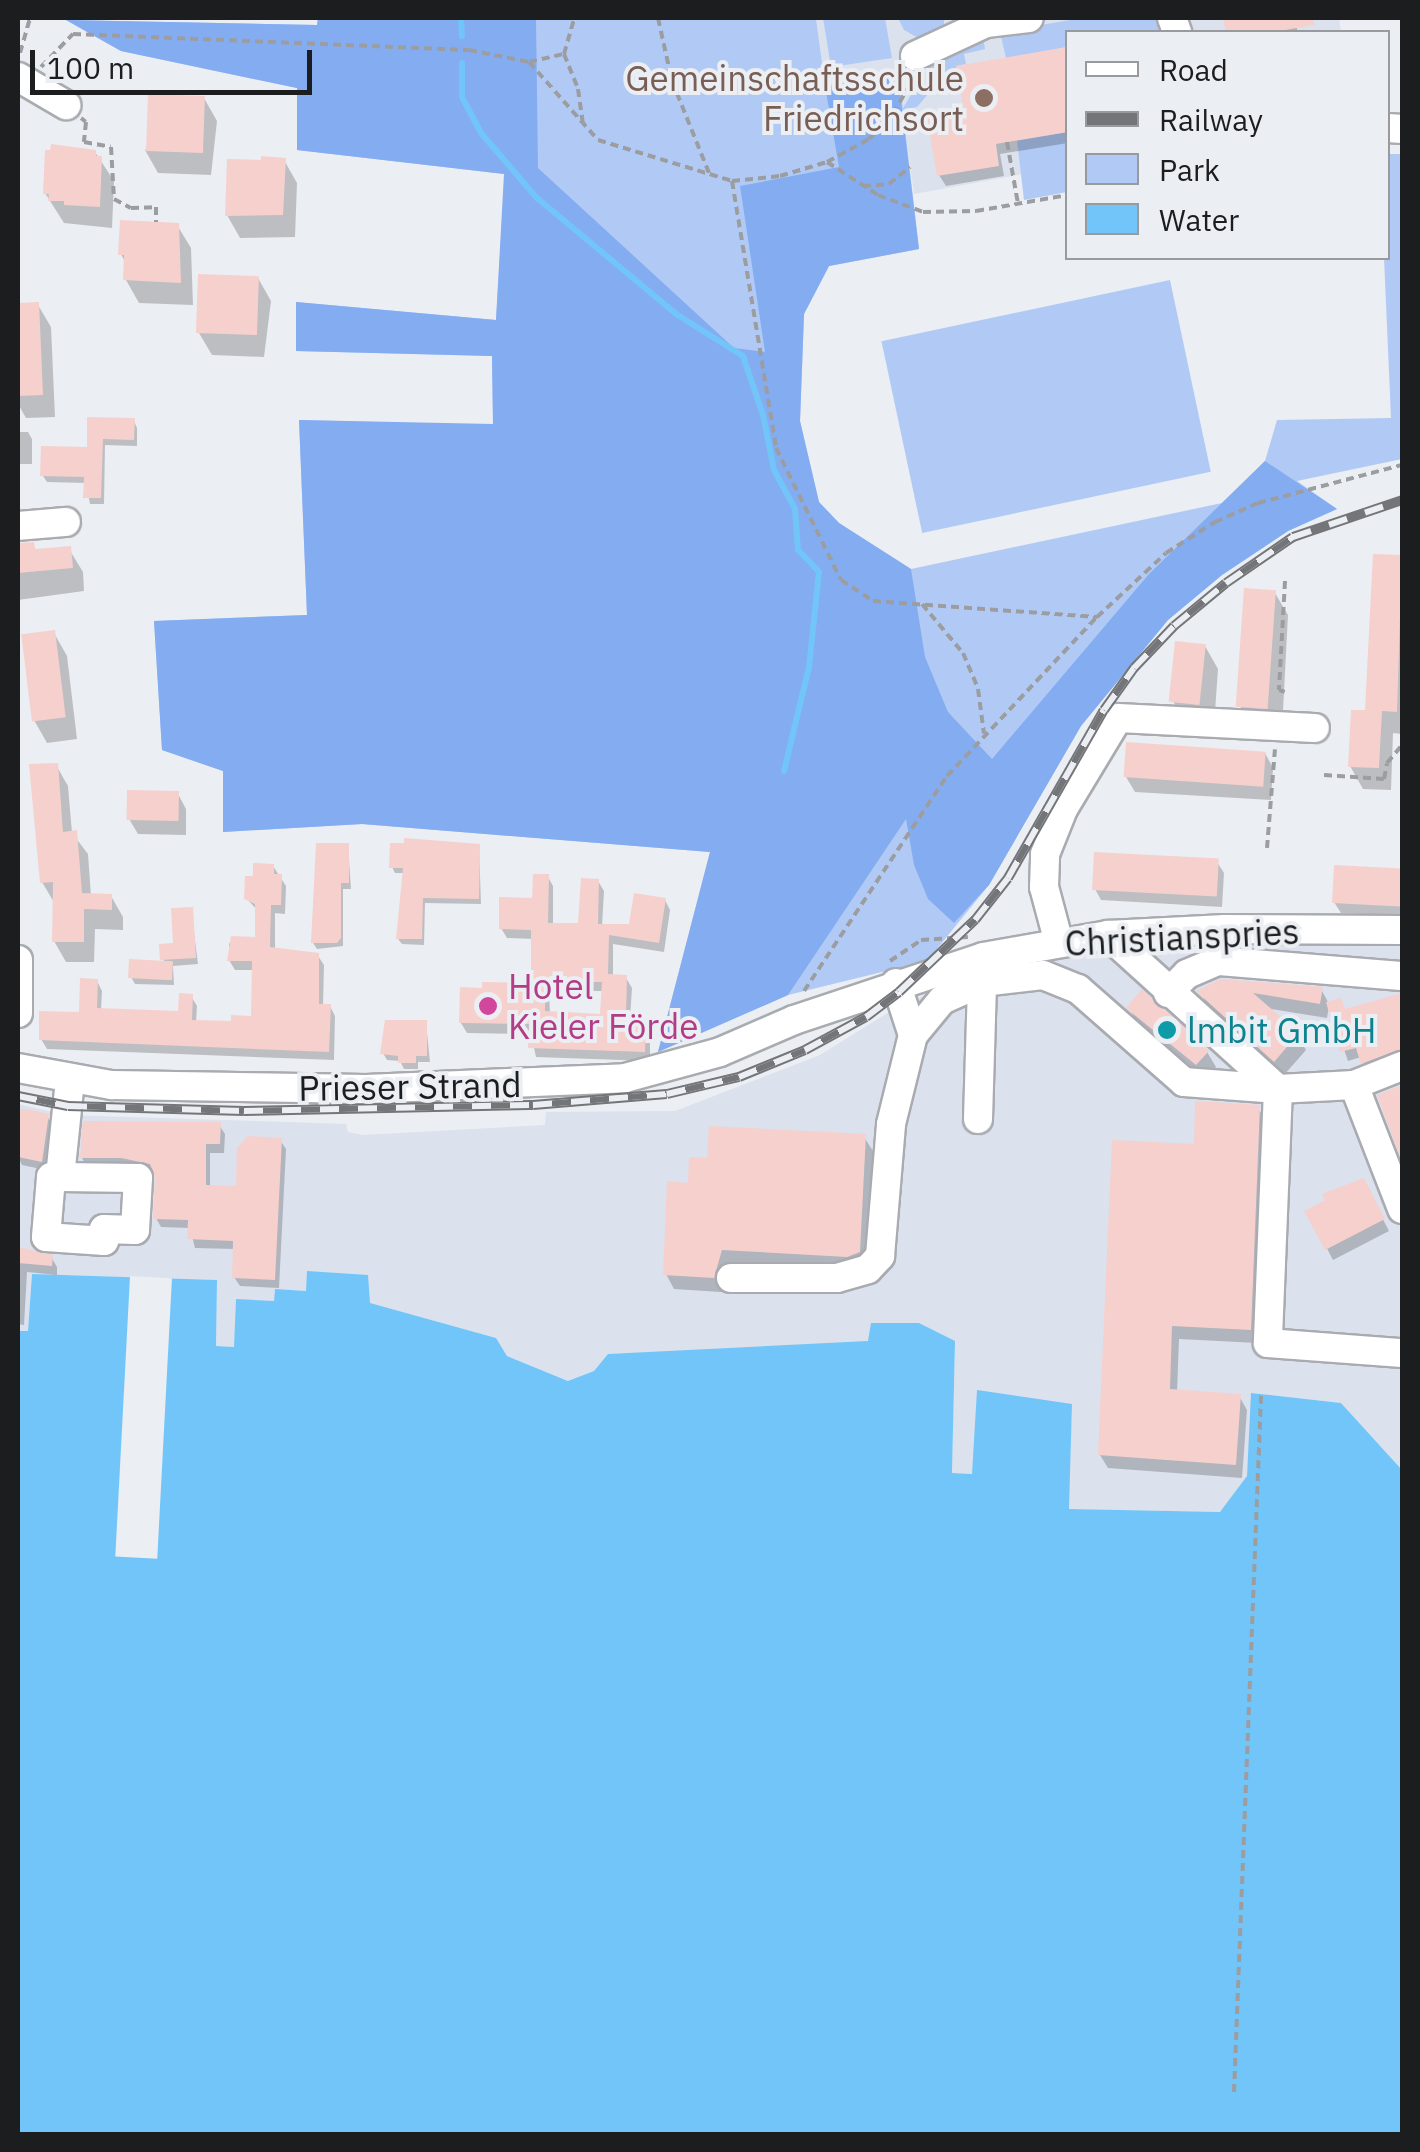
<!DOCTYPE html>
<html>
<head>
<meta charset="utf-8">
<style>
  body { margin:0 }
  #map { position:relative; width:1420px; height:2152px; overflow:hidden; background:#ebeef3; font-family:"IBM Plex Sans",sans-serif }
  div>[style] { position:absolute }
  .built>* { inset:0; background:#dbe1ed }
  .green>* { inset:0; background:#b1caf5; transform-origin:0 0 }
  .forest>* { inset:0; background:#84acf1 }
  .water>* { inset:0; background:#72c5f8 }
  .pier>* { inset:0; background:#ebeef3; transform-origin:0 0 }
  .shadow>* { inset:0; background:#0003; transform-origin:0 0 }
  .stream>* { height:6px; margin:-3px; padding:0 3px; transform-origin:3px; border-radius:3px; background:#72c5f8 }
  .building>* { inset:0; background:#f6d0cc; transform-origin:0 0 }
  .path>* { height:4px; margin-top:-2px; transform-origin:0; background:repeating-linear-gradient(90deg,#9b9da1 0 8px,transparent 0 13px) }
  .roads { filter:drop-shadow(2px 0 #a9abb0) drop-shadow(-2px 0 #a9abb0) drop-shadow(0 2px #a9abb0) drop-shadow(0 -2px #a9abb0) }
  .minor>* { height:28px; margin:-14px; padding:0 14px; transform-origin:14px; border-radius:14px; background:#fff }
  .rail>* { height:10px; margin-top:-5px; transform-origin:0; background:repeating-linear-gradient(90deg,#ebeef3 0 19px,#737578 0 38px); box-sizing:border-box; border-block:2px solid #737578 }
  .dots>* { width:28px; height:28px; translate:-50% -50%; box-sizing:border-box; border:5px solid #ebeef3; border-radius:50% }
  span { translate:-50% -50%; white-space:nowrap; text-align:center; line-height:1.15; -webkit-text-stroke:8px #ebeef3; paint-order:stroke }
  .education-label { font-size:35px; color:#785e54 }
  .right { translate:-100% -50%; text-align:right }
  .street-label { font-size:35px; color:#1c1d1f }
  .hotel-label { font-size:35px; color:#b23c85 }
  .left { translate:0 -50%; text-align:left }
  .culture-label { font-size:35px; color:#0d838f }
  .frame { position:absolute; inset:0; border:20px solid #1c1d1f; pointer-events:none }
  .legend { position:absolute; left:1065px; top:30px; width:325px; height:230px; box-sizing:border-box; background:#ebeef3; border:2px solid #989a9e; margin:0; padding:12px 18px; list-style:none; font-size:30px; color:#1c1d1f }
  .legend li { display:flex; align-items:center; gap:20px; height:50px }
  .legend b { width:50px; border:2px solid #989a9e }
  .scale { position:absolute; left:30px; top:50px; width:282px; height:45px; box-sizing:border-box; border:5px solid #1c1d1f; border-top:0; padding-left:12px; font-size:30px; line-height:35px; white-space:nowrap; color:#1c1d1f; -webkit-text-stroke:8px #ebeef3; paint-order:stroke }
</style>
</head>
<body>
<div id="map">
  <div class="built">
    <div style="clip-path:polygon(816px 18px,1339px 18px,1341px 32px,1068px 32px,1067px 166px,914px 194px,898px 76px,825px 86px)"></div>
    <div style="clip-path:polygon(1246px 937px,1402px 946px,1402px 1470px,1341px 1403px,1252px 1393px,1247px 1477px,1221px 1512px,1068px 1509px,1072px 1404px,972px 1474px,952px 1473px,955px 1341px,608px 1354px,594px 1371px,569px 1381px,507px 1356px,496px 1338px,369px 1303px,308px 1271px,306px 1291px,275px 1289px,274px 1301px,236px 1300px,235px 1347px,216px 1346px,217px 1280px,32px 1274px,28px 1331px,18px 1331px,18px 1104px,66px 1115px,346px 1124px,348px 1132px,363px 1135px,545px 1125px,546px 1112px,675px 1111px,820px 1055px,902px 1004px,999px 967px,1104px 949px,1244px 949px)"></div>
  </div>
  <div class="green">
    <div style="clip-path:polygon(318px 18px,816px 18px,825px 85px,898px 76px,903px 108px,929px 65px,949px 46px,983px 37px,985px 49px,964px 54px,966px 64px,956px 66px,957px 76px,934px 87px,917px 107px,903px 110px,919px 249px,829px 266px,804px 314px,800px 421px,819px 502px,839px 523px,911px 569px,1222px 503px,1265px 461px,1277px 420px,1391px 418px,1384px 258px,1388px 154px,1402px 154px,1402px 459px,1297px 481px,1337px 509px,1288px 531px,1222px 575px,1168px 620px,1081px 726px,989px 885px,927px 961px,788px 995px,658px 1052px,710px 852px,362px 824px,223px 832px,223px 771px,162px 750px,154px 621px,307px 615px,299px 420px,493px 425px,492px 356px,296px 351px,296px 302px,496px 320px,505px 174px,297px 150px,297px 88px,121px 51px,66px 20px,317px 25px)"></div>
    <div style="clip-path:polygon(823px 18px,885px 18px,892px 58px,831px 67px)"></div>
    <div style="clip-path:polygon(898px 18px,944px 18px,944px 32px,920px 39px,904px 30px)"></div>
    <div style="clip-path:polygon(1082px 18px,1163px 18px,1166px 32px,1068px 32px,1067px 47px,1006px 58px,1000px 32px)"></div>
    <div style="clip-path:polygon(1067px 132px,1067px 192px,1024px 200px,1017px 140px)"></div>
    <div style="left:1170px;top:280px;width:196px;height:295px;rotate:78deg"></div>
  </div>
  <div class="forest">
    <div style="clip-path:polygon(318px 18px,536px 18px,538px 168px,734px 348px,765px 352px,740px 186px,839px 167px,825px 86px,898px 76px,919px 249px,829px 266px,804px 314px,800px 421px,819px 502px,839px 523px,911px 569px,925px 657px,948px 712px,992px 759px,1149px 574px,1265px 461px,1337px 509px,1288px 531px,1222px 575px,1168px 620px,1081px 726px,989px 885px,954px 923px,928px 899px,914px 865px,906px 819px,788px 995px,658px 1052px,710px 852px,362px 824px,223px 832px,223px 771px,162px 750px,154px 621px,307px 615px,299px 420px,493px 424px,492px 356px,296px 351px,296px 302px,496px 320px,504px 174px,297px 150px,297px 88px,121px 51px,66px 20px,317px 25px)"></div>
  </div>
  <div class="water">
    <div style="clip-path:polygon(307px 1271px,368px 1275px,370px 1303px,496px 1338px,507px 1356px,568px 1381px,594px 1371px,608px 1354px,868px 1341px,871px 1323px,919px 1323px,955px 1341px,952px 1473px,972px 1474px,977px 1390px,1072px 1404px,1069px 1509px,1220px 1512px,1247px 1476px,1251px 1393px,1341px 1403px,1402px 1470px,1402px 2134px,18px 2134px,18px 1331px,28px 1331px,32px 1274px,217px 1280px,216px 1346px,234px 1347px,236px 1299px,274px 1301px,275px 1289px,306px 1291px)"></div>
  </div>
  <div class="pier">
    <div style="left:130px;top:1276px;width:42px;height:281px;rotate:3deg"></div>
  </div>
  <div class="shadow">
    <div style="left:1226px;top:18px;width:71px;height:14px"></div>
    <div style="clip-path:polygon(1068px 50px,1068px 143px,1000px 154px,1004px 176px,946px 186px,939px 175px,965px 109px)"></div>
    <div style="clip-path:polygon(204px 98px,217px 121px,211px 175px,158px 173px,145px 150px)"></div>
    <div style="clip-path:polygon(95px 152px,114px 181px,112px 228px,64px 223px,45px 193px)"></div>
    <div style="clip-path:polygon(284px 160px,297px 183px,295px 237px,240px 238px,227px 215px)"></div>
    <div style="clip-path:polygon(177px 225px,191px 248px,193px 305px,139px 303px,126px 280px,126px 264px,121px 254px)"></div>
    <div style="clip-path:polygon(258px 278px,271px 301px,264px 357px,212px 355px,199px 333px)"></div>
    <div style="clip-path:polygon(18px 305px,38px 305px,51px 327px,55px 417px,26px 418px,18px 404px)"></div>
    <div style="clip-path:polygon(90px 420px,134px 421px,137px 428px,137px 446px,105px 445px,104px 504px,90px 504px,86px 483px,47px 482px,43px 476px,89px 450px)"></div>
    <div style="clip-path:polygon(18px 432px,28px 432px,32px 439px,32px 464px,18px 464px)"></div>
    <div style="clip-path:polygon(18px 545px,33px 545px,37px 552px,69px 549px,83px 572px,84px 591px,18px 600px)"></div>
    <div style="clip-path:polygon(1375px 556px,1402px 557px,1402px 734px,1393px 733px,1391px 790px,1363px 789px,1350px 766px,1368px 713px)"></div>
    <div style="clip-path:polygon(1275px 593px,1288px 615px,1282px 730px,1253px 729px,1240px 706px)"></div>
    <div style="clip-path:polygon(54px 633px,67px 656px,77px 739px,47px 743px,34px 720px)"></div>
    <div style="clip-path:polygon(1205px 646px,1218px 669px,1214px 726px,1186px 724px,1173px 701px)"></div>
    <div style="clip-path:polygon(1265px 753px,1273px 768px,1271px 800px,1135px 792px,1126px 777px)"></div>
    <div style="clip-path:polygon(56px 765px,68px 786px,72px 833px,88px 854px,91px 896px,111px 896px,123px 917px,123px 930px,95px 929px,94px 962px,66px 962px,54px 941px,55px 904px,42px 882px)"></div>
    <div style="clip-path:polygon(178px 794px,186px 809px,186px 835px,138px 834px,129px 819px)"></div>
    <div style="clip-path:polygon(348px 846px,351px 889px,343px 889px,343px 946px,317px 949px,313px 943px)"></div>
    <div style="clip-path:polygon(479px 846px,481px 904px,425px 903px,424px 945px,402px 944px,398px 939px,405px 873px,395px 873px,392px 867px)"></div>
    <div style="clip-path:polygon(1217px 862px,1224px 873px,1222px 907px,1101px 900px,1095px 889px)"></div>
    <div style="clip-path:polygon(273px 866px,286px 886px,285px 914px,275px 913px,275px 950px,318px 956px,324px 965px,323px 1006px,330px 1006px,335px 1016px,334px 1060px,47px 1049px,41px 1039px,81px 1014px,97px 981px,102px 991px,101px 1010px,180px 1014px,191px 996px,197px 1006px,196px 1022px,233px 1023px,253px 1018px,254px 970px,235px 970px,229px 960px,229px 944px,232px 939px,257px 939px,258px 911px,247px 899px,255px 879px)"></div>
    <div style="clip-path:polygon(1336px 868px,1402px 871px,1402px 916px,1341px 913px,1334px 902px)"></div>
    <div style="clip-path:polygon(evenodd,548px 877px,553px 886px,553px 925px,581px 925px,598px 881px,604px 891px,602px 927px,631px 927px,665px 900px,670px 910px,664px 952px,613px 944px,613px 977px,626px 978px,632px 988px,630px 1019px,645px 1019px,650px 1029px,650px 1061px,536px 1057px,531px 1034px,467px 1033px,461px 1023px,530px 985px,534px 939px,507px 938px,501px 928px,535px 901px,548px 877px,549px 991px,604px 991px,603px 1017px,550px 1014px,549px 991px)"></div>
    <div style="clip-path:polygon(191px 909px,198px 964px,173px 966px,174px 985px,135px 984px,131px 977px,165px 963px,163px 959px,175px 945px)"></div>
    <div style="clip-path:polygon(1321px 989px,1329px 1004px,1346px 1011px,1402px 996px,1402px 1061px,1368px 1072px,1361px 1057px,1348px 1061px,1329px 1006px,1327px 1018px,1266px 1008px,1297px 1035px,1306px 1050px,1284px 1075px,1208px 1006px,1200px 992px)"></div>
    <div style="clip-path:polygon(1129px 1008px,1207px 1052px,1216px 1067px,1202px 1079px,1138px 1023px)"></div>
    <div style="clip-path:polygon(426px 1023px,430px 1062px,418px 1062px,418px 1069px,404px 1069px,400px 1061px,387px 1060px,383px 1053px)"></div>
    <div style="clip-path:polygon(1258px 1108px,1266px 1121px,1257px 1343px,1179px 1339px,1177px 1392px,1239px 1396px,1247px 1410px,1242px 1478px,1108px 1468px,1100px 1455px,1196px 1146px)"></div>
    <div style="clip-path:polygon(18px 1112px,47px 1116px,52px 1125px,46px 1170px,22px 1165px,18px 1157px)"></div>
    <div style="clip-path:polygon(219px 1125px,225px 1134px,224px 1153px,210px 1153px,210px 1188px,238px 1189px,280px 1140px,286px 1149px,279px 1288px,240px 1286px,234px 1277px,236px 1249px,195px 1248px,190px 1228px,161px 1227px,156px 1218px,156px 1172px,127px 1166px,87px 1167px,82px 1158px)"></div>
    <div style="clip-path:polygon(864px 1137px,873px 1151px,867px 1267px,856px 1271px,730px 1264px,721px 1292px,674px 1289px,666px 1274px,690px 1185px,709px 1160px)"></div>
    <div style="clip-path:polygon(1363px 1181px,1389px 1231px,1333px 1260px,1308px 1212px,1328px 1201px,1325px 1195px)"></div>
    <div style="clip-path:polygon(18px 1249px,51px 1257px,57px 1267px,57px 1275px,27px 1272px,24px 1325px,18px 1324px)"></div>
  </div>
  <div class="stream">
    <div style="left:461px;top:18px;width:18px;rotate:87deg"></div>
    <div style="left:462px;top:63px;width:34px;rotate:90deg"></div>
    <div style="left:462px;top:97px;width:41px;rotate:62.2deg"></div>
    <div style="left:481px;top:133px;width:86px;rotate:49.3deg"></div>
    <div style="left:537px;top:198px;width:181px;rotate:39.8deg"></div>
    <div style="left:676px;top:314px;width:79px;rotate:32.1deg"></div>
    <div style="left:743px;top:356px;width:62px;rotate:71.3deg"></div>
    <div style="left:763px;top:415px;width:56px;rotate:78.7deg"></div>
    <div style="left:774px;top:470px;width:44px;rotate:61.7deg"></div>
    <div style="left:795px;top:509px;width:41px;rotate:85.8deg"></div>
    <div style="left:798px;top:550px;width:30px;rotate:46deg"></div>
    <div style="left:819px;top:572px;width:96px;rotate:96deg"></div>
    <div style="left:809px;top:667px;width:107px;rotate:103.5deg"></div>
  </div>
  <div class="building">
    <div style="clip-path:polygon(1223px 18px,1313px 18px,1314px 25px,1274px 32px,1226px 32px)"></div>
    <div style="clip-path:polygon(1068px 47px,1068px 132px,996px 144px,999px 166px,937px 176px,926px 113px,963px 107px,956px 66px)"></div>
    <div style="left:148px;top:94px;width:57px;height:57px;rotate:2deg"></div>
    <div style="clip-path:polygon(51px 144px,96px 150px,96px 156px,102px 156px,100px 207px,64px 205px,64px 201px,48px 201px,49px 194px,43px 194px,45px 150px,50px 150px)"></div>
    <div style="clip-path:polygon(261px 156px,286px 158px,283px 215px,225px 216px,227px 159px,261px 160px)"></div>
    <div style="clip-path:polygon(120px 220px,179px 223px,181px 283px,123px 280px,124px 255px,118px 255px)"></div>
    <div style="left:198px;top:274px;width:61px;height:59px;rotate:2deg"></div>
    <div style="clip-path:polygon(39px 302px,43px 395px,18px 396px,18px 303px)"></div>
    <div style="clip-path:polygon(87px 417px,135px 418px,134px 440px,103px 439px,101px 498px,83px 498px,84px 477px,40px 476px,41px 446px,87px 447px)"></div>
    <div style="clip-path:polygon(34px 542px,35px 549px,71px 546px,73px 568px,18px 573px,18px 543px)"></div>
    <div style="clip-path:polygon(1373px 554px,1402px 555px,1397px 712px,1382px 711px,1379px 768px,1348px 767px,1351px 710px,1365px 710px)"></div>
    <div style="left:1244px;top:588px;width:32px;height:119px;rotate:4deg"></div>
    <div style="left:55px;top:630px;width:88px;height:34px;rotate:83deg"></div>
    <div style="left:1175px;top:641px;width:31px;height:61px;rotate:6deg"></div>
    <div style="left:1126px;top:742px;width:140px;height:35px;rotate:4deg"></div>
    <div style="clip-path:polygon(58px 763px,63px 832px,77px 830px,82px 893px,112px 894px,112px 910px,84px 909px,84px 942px,52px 942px,53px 882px,40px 883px,29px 764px)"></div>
    <div style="left:127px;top:790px;width:52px;height:30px;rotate:1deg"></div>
    <div style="clip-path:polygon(404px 838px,480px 844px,479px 899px,423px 898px,422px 939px,396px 939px,403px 868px,389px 868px,390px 843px,404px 843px)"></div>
    <div style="clip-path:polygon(316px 843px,349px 843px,349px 883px,341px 883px,341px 938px,337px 943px,311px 943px)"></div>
    <div style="left:1094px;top:852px;width:125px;height:38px;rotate:3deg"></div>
    <div style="clip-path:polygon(253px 863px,274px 864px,274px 874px,282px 874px,281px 905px,271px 905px,270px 947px,319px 953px,319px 1004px,331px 1004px,329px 1052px,39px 1040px,39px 1011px,79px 1012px,80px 978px,98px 979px,97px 1008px,178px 1011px,179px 993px,193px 994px,192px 1020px,231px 1021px,231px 1015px,251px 1016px,252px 961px,227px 961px,231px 936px,255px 937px,255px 904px,244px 899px,245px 876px,253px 876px)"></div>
    <div style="left:1334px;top:865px;width:68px;height:38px;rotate:3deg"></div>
    <div style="clip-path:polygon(evenodd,533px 874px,549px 874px,548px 923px,578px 923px,581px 878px,599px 879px,598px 924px,629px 924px,634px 893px,666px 898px,659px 943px,609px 935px,608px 974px,627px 975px,626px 1016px,646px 1016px,645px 1052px,528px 1048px,529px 1024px,459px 1023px,460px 987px,482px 988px,482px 982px,529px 983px,531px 979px,531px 930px,499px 929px,499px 897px,532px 898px,533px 874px,545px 982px,602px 982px,600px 1014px,545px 1011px,545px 982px)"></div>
    <div style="clip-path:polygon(193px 907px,196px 958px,160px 960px,159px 944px,173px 943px,171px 908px)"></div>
    <div style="left:129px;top:959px;width:44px;height:19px;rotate:3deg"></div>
    <div style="clip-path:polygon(1221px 979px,1323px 987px,1320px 1004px,1253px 993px,1299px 1033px,1274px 1062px,1196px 991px)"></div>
    <div style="clip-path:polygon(1142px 989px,1209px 1051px,1196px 1065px,1126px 1008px)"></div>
    <div style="clip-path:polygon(1402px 993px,1402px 1049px,1361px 1064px,1356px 1048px,1340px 1052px,1326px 1002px,1341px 998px,1345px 1009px)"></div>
    <div style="clip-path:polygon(385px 1020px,427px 1020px,427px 1056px,416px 1056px,416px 1063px,398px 1063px,398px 1056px,380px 1054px)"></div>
    <div style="clip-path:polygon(1402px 1085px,1402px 1162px,1377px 1095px)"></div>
    <div style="clip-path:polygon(1195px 1101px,1260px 1105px,1251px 1330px,1172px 1326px,1170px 1389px,1241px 1394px,1236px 1465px,1098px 1455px,1112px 1140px,1194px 1144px)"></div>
    <div style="clip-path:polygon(25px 1109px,49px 1114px,42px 1162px,18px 1157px,18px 1110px)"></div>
    <div style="clip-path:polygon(83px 1121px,221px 1122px,220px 1144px,206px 1144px,206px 1185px,236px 1186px,237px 1148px,248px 1136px,282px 1138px,275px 1280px,232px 1278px,233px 1241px,187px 1239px,188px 1220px,153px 1219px,155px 1179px,150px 1164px,121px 1158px,80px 1158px)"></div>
    <div style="clip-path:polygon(709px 1126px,866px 1134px,860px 1252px,847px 1257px,722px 1250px,714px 1278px,663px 1275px,667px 1181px,688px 1183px,689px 1157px,707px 1158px)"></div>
    <div style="clip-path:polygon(1364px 1178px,1385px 1219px,1325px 1250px,1304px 1211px,1325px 1200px,1322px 1194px)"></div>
    <div style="clip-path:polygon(18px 1247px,53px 1255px,52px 1266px,18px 1263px)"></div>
  </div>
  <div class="path">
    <div style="left:658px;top:18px;width:65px;rotate:77.5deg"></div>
    <div style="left:672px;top:81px;width:99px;rotate:68.1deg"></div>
    <div style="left:20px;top:53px;width:36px;rotate:-74deg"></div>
    <div style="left:564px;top:54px;width:38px;rotate:68deg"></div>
    <div style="left:578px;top:89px;width:37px;rotate:82deg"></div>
    <div style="left:529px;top:62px;width:36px;rotate:-13deg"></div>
    <div style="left:564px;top:54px;width:37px;rotate:-74deg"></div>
    <div style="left:41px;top:67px;width:46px;rotate:-45.9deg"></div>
    <div style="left:73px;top:34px;width:396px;rotate:2.3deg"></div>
    <div style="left:469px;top:50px;width:61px;rotate:11.3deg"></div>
    <div style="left:529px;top:62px;width:104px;rotate:48.5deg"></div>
    <div style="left:598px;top:140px;width:140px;rotate:17deg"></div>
    <div style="left:732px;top:181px;width:48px;rotate:-5.9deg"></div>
    <div style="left:780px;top:176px;width:49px;rotate:-16.6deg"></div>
    <div style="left:827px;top:162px;width:61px;rotate:32.9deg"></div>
    <div style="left:878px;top:195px;width:48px;rotate:20.7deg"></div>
    <div style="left:923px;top:212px;width:53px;rotate:-1.1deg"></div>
    <div style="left:976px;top:211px;width:93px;rotate:-9.9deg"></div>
    <div style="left:81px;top:118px;width:6px;rotate:39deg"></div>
    <div style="left:86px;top:122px;width:20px;rotate:96deg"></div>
    <div style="left:84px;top:142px;width:27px;rotate:10deg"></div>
    <div style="left:111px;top:147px;width:52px;rotate:86.7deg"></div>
    <div style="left:114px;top:199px;width:19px;rotate:28deg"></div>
    <div style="left:131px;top:208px;width:25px;rotate:-2deg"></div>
    <div style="left:156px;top:207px;width:15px;rotate:90deg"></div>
    <div style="left:1007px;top:142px;width:63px;rotate:79.9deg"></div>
    <div style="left:827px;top:162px;width:48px;rotate:-28.7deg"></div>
    <div style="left:869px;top:139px;width:35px;rotate:-46deg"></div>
    <div style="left:893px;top:114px;width:43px;rotate:-60.4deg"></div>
    <div style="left:732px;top:181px;width:271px;rotate:80.6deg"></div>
    <div style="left:776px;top:448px;width:147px;rotate:63.8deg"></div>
    <div style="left:841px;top:580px;width:38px;rotate:33deg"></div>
    <div style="left:873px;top:601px;width:225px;rotate:4.1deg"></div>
    <div style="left:863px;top:186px;width:26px;rotate:-4deg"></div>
    <div style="left:889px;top:184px;width:27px;rotate:-39deg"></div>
    <div style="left:1285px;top:581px;width:109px;rotate:93.2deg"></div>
    <div style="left:1279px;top:690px;width:6px;rotate:18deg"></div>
    <div style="left:922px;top:604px;width:64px;rotate:50.1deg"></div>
    <div style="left:963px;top:653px;width:39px;rotate:67deg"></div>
    <div style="left:978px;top:689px;width:45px;rotate:82.4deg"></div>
    <div style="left:1324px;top:775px;width:60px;rotate:3.8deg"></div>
    <div style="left:1384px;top:779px;width:16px;rotate:-79deg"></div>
    <div style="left:1387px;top:763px;width:23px;rotate:-50deg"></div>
    <div style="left:1267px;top:848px;width:99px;rotate:-85.4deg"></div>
    <div style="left:890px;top:961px;width:37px;rotate:-34deg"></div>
    <div style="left:921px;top:940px;width:47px;rotate:-3.7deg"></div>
    <div style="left:804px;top:991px;width:258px;rotate:-56.4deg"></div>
    <div style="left:947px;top:776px;width:219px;rotate:-46.7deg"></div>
    <div style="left:1097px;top:617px;width:94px;rotate:-42.8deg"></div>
    <div style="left:1166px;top:553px;width:58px;rotate:-32.3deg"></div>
    <div style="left:1215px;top:522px;width:47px;rotate:-23.8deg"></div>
    <div style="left:1258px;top:503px;width:149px;rotate:-14.8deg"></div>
    <div style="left:1234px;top:2092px;width:699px;rotate:-87.78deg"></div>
  </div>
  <div class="roads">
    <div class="minor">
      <div style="left:1172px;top:18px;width:15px;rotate:70deg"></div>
      <div style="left:915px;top:56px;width:78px;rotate:-24.9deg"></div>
      <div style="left:986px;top:23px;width:43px;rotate:-6.6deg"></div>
      <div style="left:18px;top:77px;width:56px;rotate:30.3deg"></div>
      <div style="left:1388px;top:128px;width:14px;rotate:4deg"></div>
      <div style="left:18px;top:526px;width:48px;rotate:-4.8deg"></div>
      <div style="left:1108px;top:935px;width:229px;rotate:42.2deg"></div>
      <div style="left:1278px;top:1089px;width:76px;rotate:-3deg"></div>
      <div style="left:1354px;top:1085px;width:133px;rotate:68.8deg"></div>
      <div style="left:1059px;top:943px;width:58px;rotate:-105deg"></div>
      <div style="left:1044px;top:887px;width:33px;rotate:-88deg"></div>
      <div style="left:1045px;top:854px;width:48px;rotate:-68.2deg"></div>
      <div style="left:1063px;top:809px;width:106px;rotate:-58.9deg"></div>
      <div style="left:1118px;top:718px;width:197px;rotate:2.9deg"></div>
      <div style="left:18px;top:960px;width:53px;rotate:90deg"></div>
      <div style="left:896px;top:983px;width:55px;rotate:71.9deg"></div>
      <div style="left:913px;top:1035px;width:45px;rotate:-50.4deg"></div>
      <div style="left:942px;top:1000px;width:44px;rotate:-24.2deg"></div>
      <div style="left:982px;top:982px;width:61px;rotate:-6.5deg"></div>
      <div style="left:1043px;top:975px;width:38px;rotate:22deg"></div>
      <div style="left:1078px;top:989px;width:141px;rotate:41.3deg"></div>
      <div style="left:1184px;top:1082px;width:94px;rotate:4.3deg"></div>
      <div style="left:1278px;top:1089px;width:254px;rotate:92.3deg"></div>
      <div style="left:1268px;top:1343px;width:134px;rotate:4.3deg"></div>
      <div style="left:1168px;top:993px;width:27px;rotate:-45deg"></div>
      <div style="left:1187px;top:974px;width:34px;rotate:-23deg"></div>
      <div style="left:1218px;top:961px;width:185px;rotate:4.7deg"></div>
      <div style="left:18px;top:1068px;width:96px;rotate:10.3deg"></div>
      <div style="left:112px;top:1085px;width:254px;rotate:0.9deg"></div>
      <div style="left:366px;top:1089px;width:259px;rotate:-2.4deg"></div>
      <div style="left:625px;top:1078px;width:98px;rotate:-15.3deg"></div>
      <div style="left:720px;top:1052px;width:81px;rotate:-23.4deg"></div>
      <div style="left:794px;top:1020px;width:199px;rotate:-18.4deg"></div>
      <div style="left:983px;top:957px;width:127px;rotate:-10deg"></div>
      <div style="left:1108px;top:935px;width:117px;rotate:-2.9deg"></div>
      <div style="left:1225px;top:929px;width:177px;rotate:0.3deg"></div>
      <div style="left:1354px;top:1085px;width:52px;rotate:-21.6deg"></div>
      <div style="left:978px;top:1119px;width:137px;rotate:-88.3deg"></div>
      <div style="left:60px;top:1177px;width:78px;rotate:0.7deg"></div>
      <div style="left:138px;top:1178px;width:52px;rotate:93.3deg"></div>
      <div style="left:135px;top:1230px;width:31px;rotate:-178deg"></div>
      <div style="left:104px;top:1229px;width:12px;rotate:90deg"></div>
      <div style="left:104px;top:1241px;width:58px;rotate:-176.1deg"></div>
      <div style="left:46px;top:1237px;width:60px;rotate:-85.2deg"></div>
      <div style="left:51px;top:1177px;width:9px"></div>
      <div style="left:60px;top:1177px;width:98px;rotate:-84.1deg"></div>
      <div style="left:731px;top:1278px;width:106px"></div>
      <div style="left:837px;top:1278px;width:32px;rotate:-16deg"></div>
      <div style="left:868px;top:1269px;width:18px;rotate:-47deg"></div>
      <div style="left:880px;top:1256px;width:132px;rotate:-85.2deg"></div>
      <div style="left:891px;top:1124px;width:92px;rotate:-76.1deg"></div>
    </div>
  </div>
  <div class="rail">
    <div style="left:18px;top:1096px;width:51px;rotate:11.3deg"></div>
    <div style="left:68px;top:1106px;width:176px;rotate:1.6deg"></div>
    <div style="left:244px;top:1111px;width:289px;rotate:-1.2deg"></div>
    <div style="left:533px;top:1105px;width:134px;rotate:-4.7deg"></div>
    <div style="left:667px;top:1094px;width:74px;rotate:-13.3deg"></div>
    <div style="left:739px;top:1077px;width:71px;rotate:-22.2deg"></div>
    <div style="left:805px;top:1050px;width:69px;rotate:-28.4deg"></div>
    <div style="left:866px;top:1017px;width:41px;rotate:-37.1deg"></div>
    <div style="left:899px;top:992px;width:105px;rotate:-43.5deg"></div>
    <div style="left:975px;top:920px;width:53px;rotate:-51.8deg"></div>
    <div style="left:1008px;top:878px;width:193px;rotate:-60.3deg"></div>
    <div style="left:1104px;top:710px;width:52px;rotate:-54.5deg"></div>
    <div style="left:1134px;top:668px;width:58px;rotate:-46.4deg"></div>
    <div style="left:1174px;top:626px;width:67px;rotate:-39.6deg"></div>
    <div style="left:1226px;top:583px;width:81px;rotate:-34.5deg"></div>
    <div style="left:1293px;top:537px;width:115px;rotate:-18.7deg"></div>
  </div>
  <div class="dots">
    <div style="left:984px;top:98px;background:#8d6e63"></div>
    <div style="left:488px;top:1006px;background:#d1479c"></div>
    <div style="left:1167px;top:1030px;background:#0f9aa8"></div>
  </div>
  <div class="education-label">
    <span class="right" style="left:964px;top:98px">Gemeinschaftsschule<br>Friedrichsort</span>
  </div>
  <div class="street-label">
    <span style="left:1182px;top:937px;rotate:-3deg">Christianspries</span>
    <span style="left:410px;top:1086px;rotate:-1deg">Prieser Strand</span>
  </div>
  <div class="hotel-label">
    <span class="left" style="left:508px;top:1006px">Hotel<br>Kieler Förde</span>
  </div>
  <div class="culture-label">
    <span class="left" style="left:1187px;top:1030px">lmbit GmbH</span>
  </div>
  <div class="frame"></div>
  <ul class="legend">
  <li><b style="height:12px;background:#fff"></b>Road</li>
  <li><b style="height:12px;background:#737578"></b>Railway</li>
  <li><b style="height:28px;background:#b1caf5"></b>Park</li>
  <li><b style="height:28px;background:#72c5f8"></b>Water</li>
  </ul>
  <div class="scale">100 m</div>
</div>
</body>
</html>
